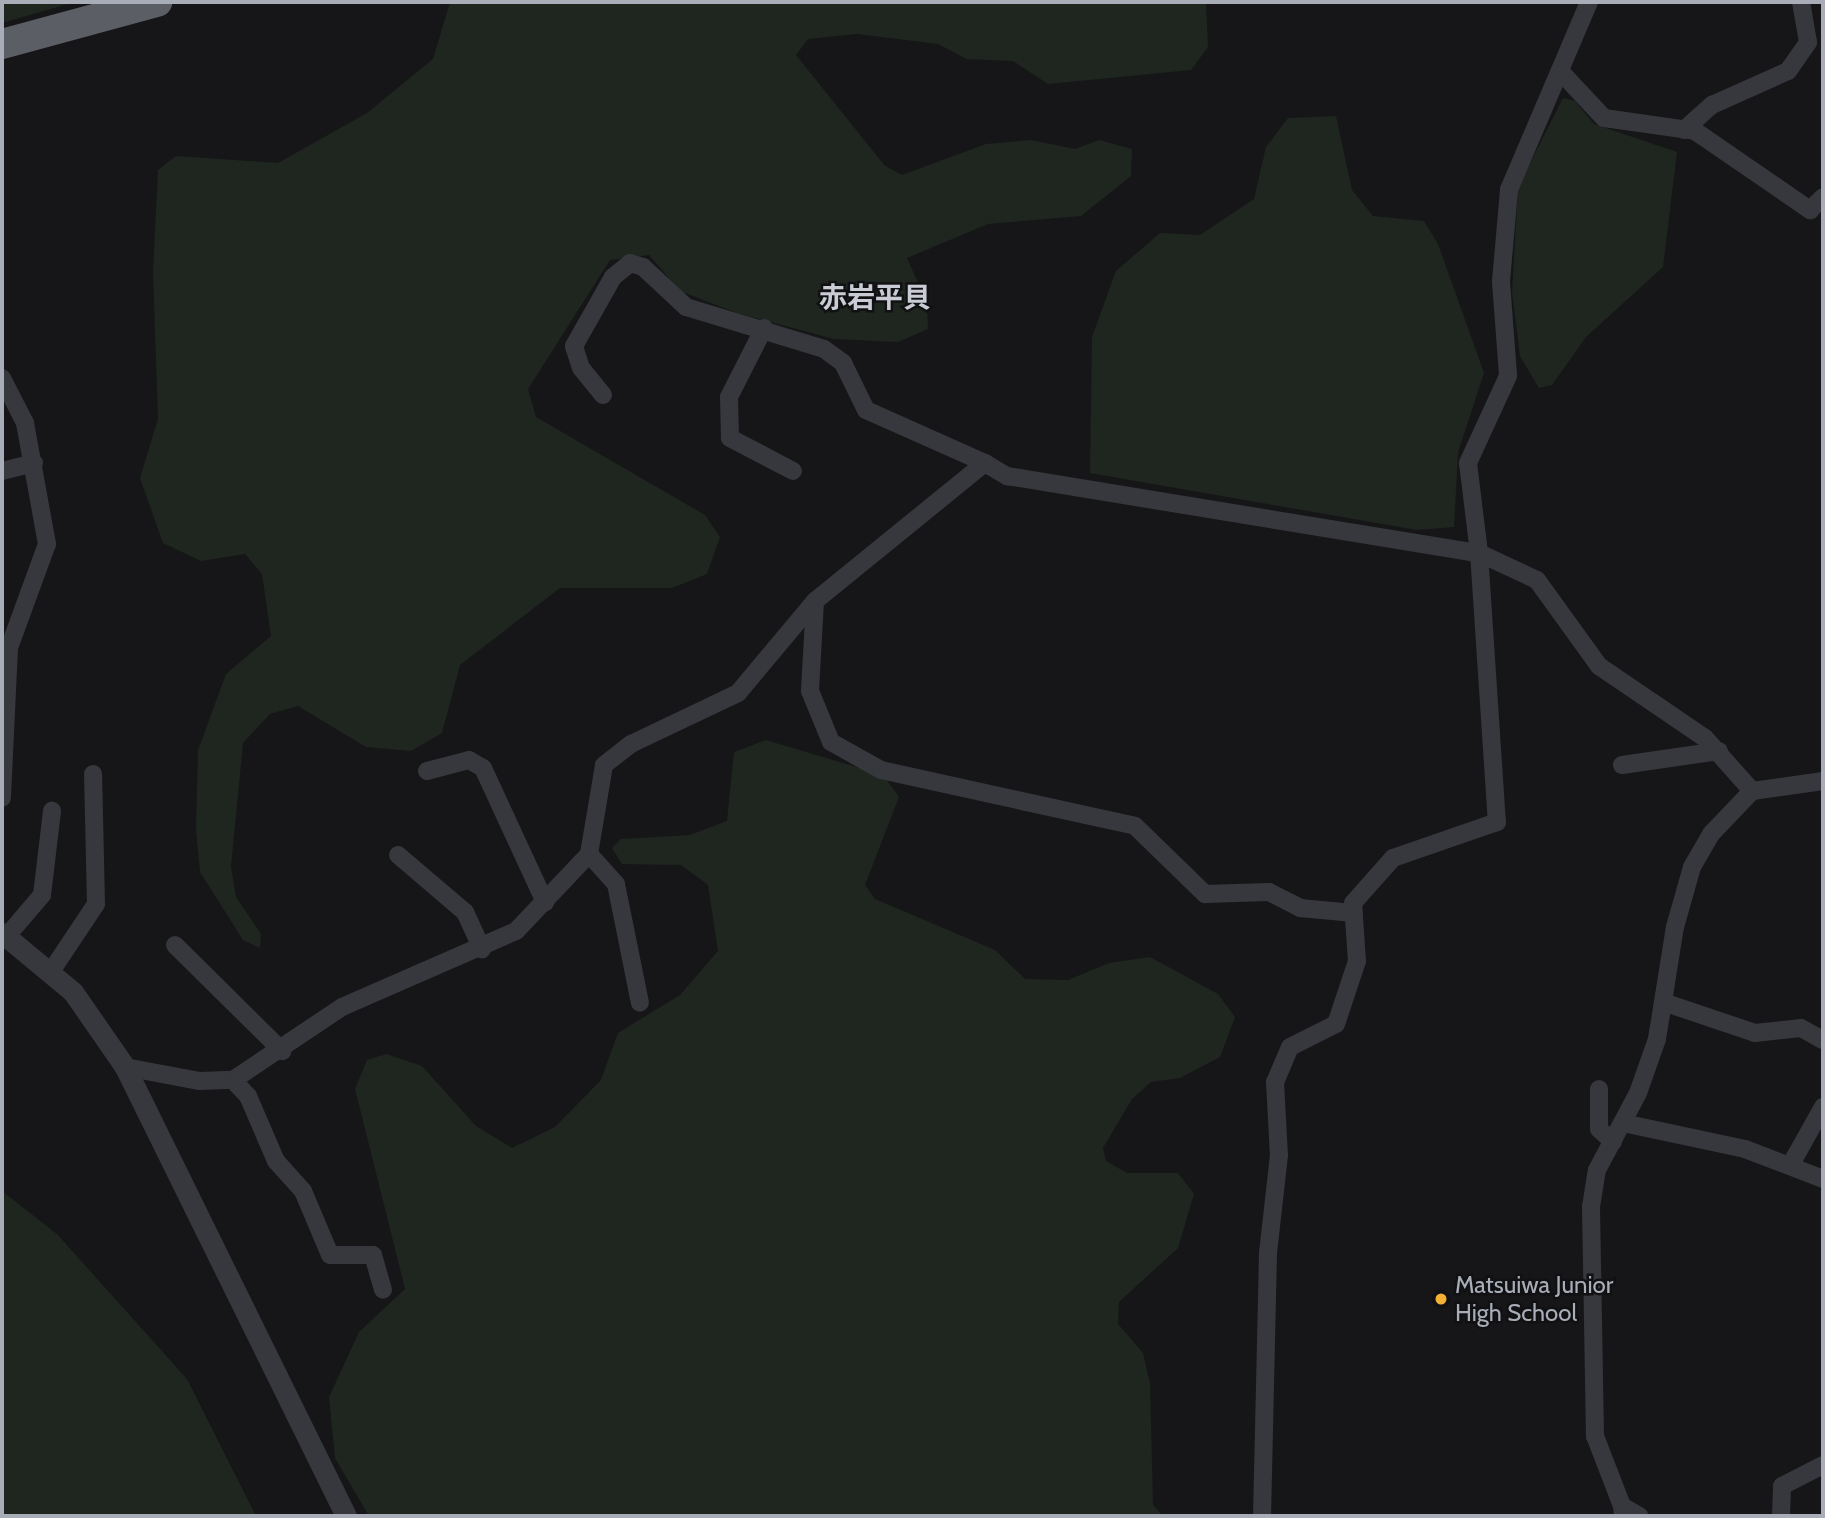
<!DOCTYPE html>
<html>
<head>
<meta charset="utf-8">
<style>
  body { margin:0 }
  #map { position:relative; width:1825px; height:1518px; overflow:hidden; background:#161618; font-family:Cabin,"Noto Sans JP",sans-serif }
  div>[style] { position:absolute }
  .green>* { inset:0; background:#1e261f }
  .minor>* { height:18px; margin:-9px; padding:0 9px; transform-origin:9px; border-radius:9px; background:#37383d }
  .tertiary>* { height:21px; margin:-10.5px; padding:0 10.5px; transform-origin:10.5px; border-radius:10.5px; background:#37383d }
  .trunk>* { height:30px; margin:-15px; padding:0 15px; transform-origin:15px; border-radius:15px; background:#5b5e65 }
  .dots>* { width:19px; height:19px; translate:-50% -50%; box-sizing:border-box; border:4px solid #111113; border-radius:50% }
  span { translate:-50% -50%; white-space:nowrap; text-align:center; line-height:1.15; -webkit-text-stroke:5px #111113; paint-order:stroke }
  .poi-label { font-size:24px; color:#a8adb8 }
  .left { translate:0 -50%; text-align:left }
  .quarter-label { font-size:28px; color:#c9ccd4; font-weight:700 }
  .frame { position:absolute; inset:0; border:4px solid #a8adb8; pointer-events:none }
</style>
</head>
<body>
<div id="map">
  <div class="green">
    <div style="clip-path:polygon(2px 2px,75px 2px,2px 23px)"></div>
    <div style="clip-path:polygon(450px 2px,1206px 2px,1208px 47px,1191px 70px,1048px 84px,1013px 61px,967px 59px,938px 44px,857px 34px,808px 39px,796px 55px,885px 166px,902px 175px,986px 144px,1031px 140px,1075px 149px,1099px 140px,1132px 149px,1131px 176px,1081px 216px,988px 224px,907px 258px,927px 303px,928px 329px,898px 342px,834px 339px,737px 313px,680px 291px,649px 255px,610px 260px,528px 389px,536px 417px,705px 515px,720px 537px,707px 574px,672px 588px,560px 588px,460px 665px,442px 733px,411px 751px,366px 747px,298px 706px,270px 714px,243px 743px,231px 867px,236px 897px,261px 934px,260px 948px,243px 940px,200px 872px,196px 829px,198px 750px,226px 674px,271px 636px,262px 574px,245px 554px,201px 561px,163px 543px,140px 478px,158px 419px,153px 272px,158px 170px,176px 156px,278px 163px,367px 113px,433px 59px)"></div>
    <div style="clip-path:polygon(1563px 98px,1575px 101px,1594px 124px,1677px 152px,1663px 267px,1586px 337px,1552px 385px,1539px 388px,1520px 356px,1512px 292px,1518px 187px)"></div>
    <div style="clip-path:polygon(1336px 116px,1352px 190px,1373px 216px,1424px 221px,1438px 244px,1484px 373px,1458px 452px,1454px 527px,1417px 530px,1090px 473px,1092px 337px,1116px 271px,1160px 233px,1200px 235px,1254px 199px,1266px 147px,1288px 118px)"></div>
    <div style="clip-path:polygon(766px 740px,883px 775px,899px 797px,865px 885px,875px 899px,995px 950px,1025px 979px,1068px 980px,1109px 963px,1150px 957px,1218px 994px,1235px 1017px,1220px 1057px,1180px 1078px,1151px 1082px,1132px 1099px,1103px 1148px,1106px 1161px,1127px 1173px,1178px 1173px,1194px 1194px,1178px 1248px,1119px 1302px,1118px 1324px,1143px 1353px,1150px 1383px,1153px 1505px,1163px 1516px,369px 1516px,335px 1458px,329px 1397px,359px 1332px,405px 1289px,355px 1089px,367px 1060px,386px 1054px,422px 1066px,476px 1126px,512px 1148px,555px 1127px,601px 1080px,618px 1033px,680px 995px,718px 951px,708px 885px,681px 865px,622px 864px,612px 848px,621px 839px,690px 835px,727px 821px,734px 752px)"></div>
    <div style="clip-path:polygon(2px 1191px,57px 1234px,187px 1379px,256px 1516px,2px 1516px)"></div>
  </div>
  <div class="minor">
    <div style="left:1589px;top:2px;width:204px;rotate:113.1deg"></div>
    <div style="left:1509px;top:190px;width:92px;rotate:95deg"></div>
    <div style="left:1501px;top:282px;width:94px;rotate:85.7deg"></div>
    <div style="left:1508px;top:376px;width:96px;rotate:114.7deg"></div>
    <div style="left:1468px;top:463px;width:91px;rotate:83deg"></div>
    <div style="left:1479px;top:553px;width:64px;rotate:25deg"></div>
    <div style="left:1537px;top:580px;width:106px;rotate:54.2deg"></div>
    <div style="left:1599px;top:666px;width:128px;rotate:34.2deg"></div>
    <div style="left:1705px;top:738px;width:71px;rotate:48.4deg"></div>
    <div style="left:1560px;top:71px;width:64px;rotate:46.9deg"></div>
    <div style="left:1604px;top:118px;width:92px;rotate:8.1deg"></div>
    <div style="left:1695px;top:131px;width:140px;rotate:34.5deg"></div>
    <div style="left:1810px;top:210px;width:18px;rotate:-45deg"></div>
    <div style="left:1684px;top:130px;width:38px;rotate:-42deg"></div>
    <div style="left:1712px;top:105px;width:83px;rotate:-24.1deg"></div>
    <div style="left:1788px;top:71px;width:35px;rotate:-55deg"></div>
    <div style="left:1808px;top:42px;width:41px;rotate:-99.9deg"></div>
    <div style="left:764px;top:328px;width:77px;rotate:116.9deg"></div>
    <div style="left:729px;top:397px;width:41px;rotate:88.6deg"></div>
    <div style="left:730px;top:438px;width:71px;rotate:27.6deg"></div>
    <div style="left:2px;top:378px;width:51px;rotate:62.9deg"></div>
    <div style="left:25px;top:423px;width:123px;rotate:79.7deg"></div>
    <div style="left:47px;top:544px;width:111px;rotate:110.1deg"></div>
    <div style="left:9px;top:648px;width:150px;rotate:92.7deg"></div>
    <div style="left:603px;top:395px;width:35px;rotate:-129deg"></div>
    <div style="left:581px;top:368px;width:23px;rotate:-108deg"></div>
    <div style="left:574px;top:346px;width:79px;rotate:-60.5deg"></div>
    <div style="left:613px;top:277px;width:22px;rotate:-39deg"></div>
    <div style="left:630px;top:263px;width:14px;rotate:17deg"></div>
    <div style="left:643px;top:267px;width:59px;rotate:42.9deg"></div>
    <div style="left:686px;top:307px;width:144px;rotate:16.9deg"></div>
    <div style="left:824px;top:349px;width:24px;rotate:36deg"></div>
    <div style="left:843px;top:363px;width:52px;rotate:63.9deg"></div>
    <div style="left:866px;top:410px;width:130px;rotate:24deg"></div>
    <div style="left:2px;top:471px;width:33px;rotate:-14deg"></div>
    <div style="left:815px;top:601px;width:90px;rotate:93.2deg"></div>
    <div style="left:810px;top:691px;width:55px;rotate:67.6deg"></div>
    <div style="left:831px;top:742px;width:57px;rotate:29.2deg"></div>
    <div style="left:881px;top:770px;width:260px;rotate:12.4deg"></div>
    <div style="left:1135px;top:826px;width:98px;rotate:44.2deg"></div>
    <div style="left:1205px;top:894px;width:64px;rotate:-1.8deg"></div>
    <div style="left:1269px;top:892px;width:35px;rotate:27deg"></div>
    <div style="left:1300px;top:908px;width:54px;rotate:5.3deg"></div>
    <div style="left:1622px;top:765px;width:98px;rotate:-8.2deg"></div>
    <div style="left:427px;top:771px;width:43px;rotate:-14.7deg"></div>
    <div style="left:469px;top:760px;width:16px;rotate:30deg"></div>
    <div style="left:483px;top:768px;width:148px;rotate:65.2deg"></div>
    <div style="left:589px;top:854px;width:40px;rotate:48deg"></div>
    <div style="left:616px;top:884px;width:121px;rotate:78.6deg"></div>
    <div style="left:398px;top:855px;width:88px;rotate:40.4deg"></div>
    <div style="left:465px;top:912px;width:41px;rotate:65.3deg"></div>
    <div style="left:7px;top:936px;width:54px;rotate:-49.5deg"></div>
    <div style="left:42px;top:895px;width:85px;rotate:-83.2deg"></div>
    <div style="left:175px;top:945px;width:151px;rotate:44.7deg"></div>
    <div style="left:52px;top:970px;width:79px;rotate:-56.3deg"></div>
    <div style="left:96px;top:904px;width:130px;rotate:-91.3deg"></div>
    <div style="left:1666px;top:1003px;width:94px;rotate:18.6deg"></div>
    <div style="left:1755px;top:1033px;width:46px;rotate:-6.2deg"></div>
    <div style="left:1801px;top:1028px;width:25px;rotate:29deg"></div>
    <div style="left:125px;top:1067px;width:75px;rotate:10.7deg"></div>
    <div style="left:199px;top:1081px;width:34px;rotate:-2deg"></div>
    <div style="left:233px;top:1080px;width:131px;rotate:-33.8deg"></div>
    <div style="left:342px;top:1007px;width:190px;rotate:-23.6deg"></div>
    <div style="left:516px;top:931px;width:106px;rotate:-46.5deg"></div>
    <div style="left:589px;top:854px;width:90px;rotate:-80.4deg"></div>
    <div style="left:604px;top:765px;width:34px;rotate:-38deg"></div>
    <div style="left:631px;top:744px;width:119px;rotate:-25.5deg"></div>
    <div style="left:738px;top:693px;width:120px;rotate:-50.1deg"></div>
    <div style="left:815px;top:601px;width:219px;rotate:-39.1deg"></div>
    <div style="left:985px;top:463px;width:26px;rotate:31deg"></div>
    <div style="left:1007px;top:476px;width:478px;rotate:9.3deg"></div>
    <div style="left:1479px;top:553px;width:270px;rotate:86.2deg"></div>
    <div style="left:1497px;top:822px;width:110px;rotate:160.9deg"></div>
    <div style="left:1393px;top:858px;width:60px;rotate:131.6deg"></div>
    <div style="left:1353px;top:903px;width:58px;rotate:86.1deg"></div>
    <div style="left:1357px;top:961px;width:66px;rotate:108.4deg"></div>
    <div style="left:1336px;top:1024px;width:51px;rotate:153.4deg"></div>
    <div style="left:1290px;top:1047px;width:38px;rotate:113deg"></div>
    <div style="left:1275px;top:1082px;width:73px;rotate:86.9deg"></div>
    <div style="left:1279px;top:1155px;width:99px;rotate:96.4deg"></div>
    <div style="left:1268px;top:1253px;width:263px;rotate:91.3deg"></div>
    <div style="left:233px;top:1080px;width:22px;rotate:47deg"></div>
    <div style="left:248px;top:1096px;width:71px;rotate:66.7deg"></div>
    <div style="left:276px;top:1161px;width:40px;rotate:48deg"></div>
    <div style="left:303px;top:1191px;width:69px;rotate:67.1deg"></div>
    <div style="left:330px;top:1255px;width:43px"></div>
    <div style="left:373px;top:1255px;width:36px;rotate:74deg"></div>
    <div style="left:1599px;top:1089px;width:40px;rotate:90deg"></div>
    <div style="left:1599px;top:1129px;width:19px;rotate:43deg"></div>
    <div style="left:1623px;top:1123px;width:125px;rotate:12deg"></div>
    <div style="left:1745px;top:1149px;width:84px;rotate:21deg"></div>
    <div style="left:1790px;top:1166px;width:68px;rotate:-60.8deg"></div>
    <div style="left:1622px;top:1506px;width:75px;rotate:-111.1deg"></div>
    <div style="left:1595px;top:1436px;width:229px;rotate:-91deg"></div>
    <div style="left:1591px;top:1207px;width:37px;rotate:-81deg"></div>
    <div style="left:1597px;top:1170px;width:87px;rotate:-62deg"></div>
    <div style="left:1638px;top:1093px;width:57px;rotate:-70.6deg"></div>
    <div style="left:1657px;top:1039px;width:113px;rotate:-80.9deg"></div>
    <div style="left:1675px;top:927px;width:62px;rotate:-74.2deg"></div>
    <div style="left:1692px;top:867px;width:39px;rotate:-60deg"></div>
    <div style="left:1712px;top:833px;width:58px;rotate:-46.4deg"></div>
    <div style="left:1752px;top:791px;width:72px;rotate:-8deg"></div>
    <div style="left:1623px;top:1516px;width:10px;rotate:-96deg"></div>
    <div style="left:1622px;top:1506px;width:20px;rotate:30deg"></div>
    <div style="left:1781px;top:1516px;width:30px;rotate:-88deg"></div>
    <div style="left:1782px;top:1486px;width:46px;rotate:-27.1deg"></div>
  </div>
  <div class="tertiary">
    <div style="left:2px;top:933px;width:92px;rotate:39.7deg"></div>
    <div style="left:73px;top:992px;width:91px;rotate:55.3deg"></div>
    <div style="left:125px;top:1067px;width:500px;rotate:63.79deg"></div>
  </div>
  <div class="trunk">
    <div style="left:2px;top:44px;width:161px;rotate:-15.2deg"></div>
  </div>
  <div class="dots">
    <div style="left:1441px;top:1299px;background:#f2b134"></div>
  </div>
  <div class="poi-label">
    <span class="left" style="left:1455px;top:1299px">Matsuiwa Junior<br>High School</span>
  </div>
  <div class="quarter-label">
    <span style="left:875px;top:297px">赤岩平貝</span>
  </div>
  <div class="frame"></div>
</div>
</body>
</html>
